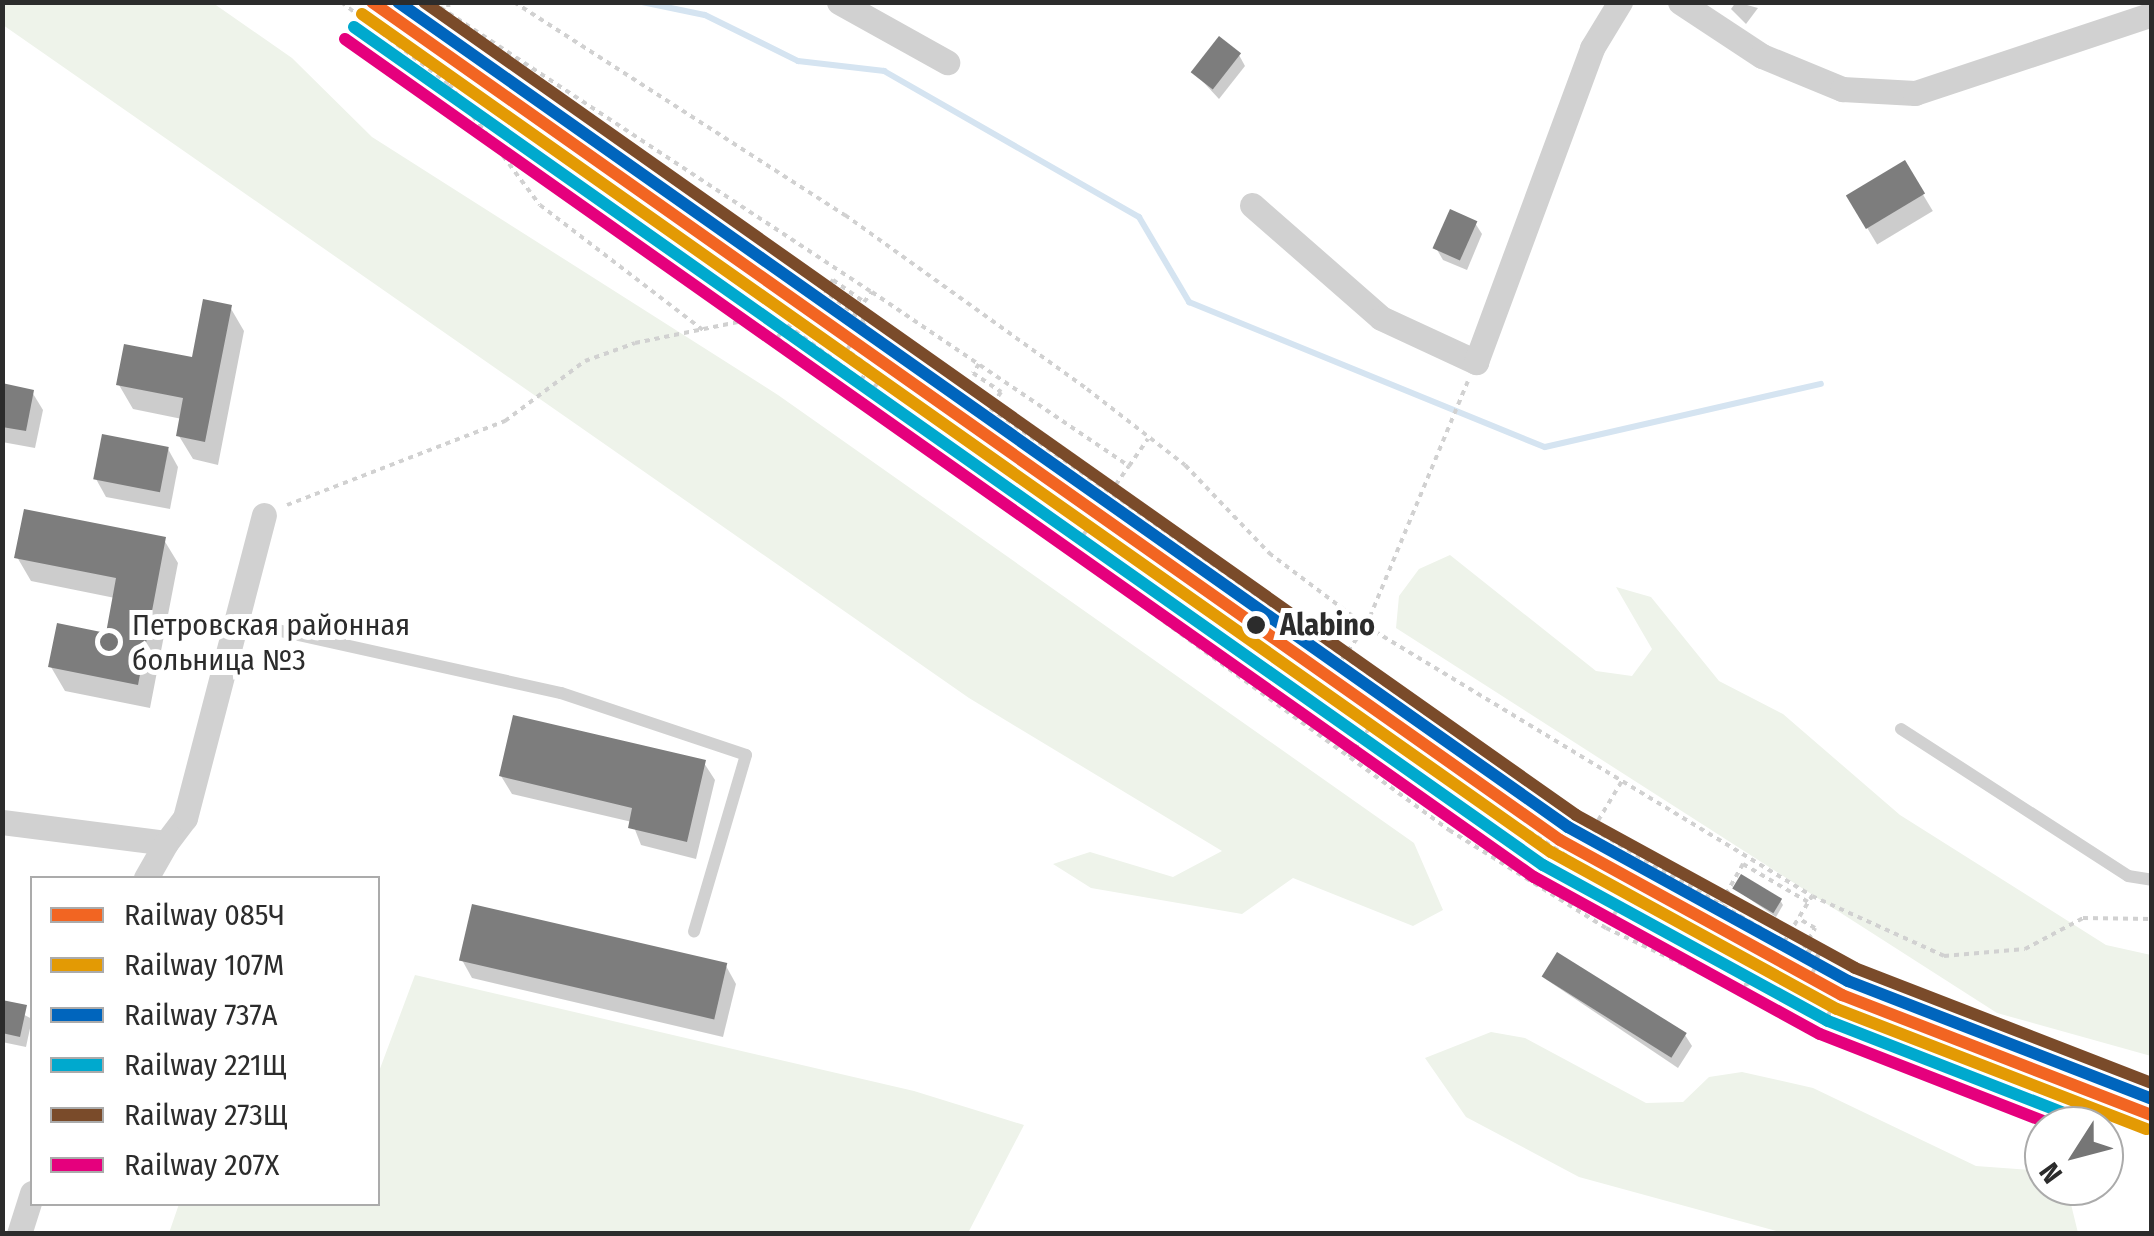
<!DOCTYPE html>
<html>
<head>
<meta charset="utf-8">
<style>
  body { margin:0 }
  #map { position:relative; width:2154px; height:1236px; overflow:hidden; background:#fff; font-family:"Fira Sans Condensed",sans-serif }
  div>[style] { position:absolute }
  .green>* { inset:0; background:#eef3ea }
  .shadow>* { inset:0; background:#0003; transform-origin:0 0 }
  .stream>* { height:6px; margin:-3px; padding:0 3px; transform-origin:3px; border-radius:3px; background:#d5e4f1 }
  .building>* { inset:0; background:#7d7d7d; transform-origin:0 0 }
  .path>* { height:4px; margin-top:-2px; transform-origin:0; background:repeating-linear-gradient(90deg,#d1d1d1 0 5px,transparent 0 10px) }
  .lane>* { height:12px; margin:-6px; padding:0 6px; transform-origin:6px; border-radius:6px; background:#d1d1d1 }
  .street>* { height:25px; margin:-12.5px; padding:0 12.5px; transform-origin:12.5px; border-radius:12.5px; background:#d1d1d1 }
  .rail-1>* { height:12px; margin:-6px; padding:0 6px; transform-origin:6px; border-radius:6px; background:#f26522 }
  .rail-2>* { height:12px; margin:-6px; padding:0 6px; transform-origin:6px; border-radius:6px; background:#e39a04 }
  .rail-3>* { height:12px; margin:-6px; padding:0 6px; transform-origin:6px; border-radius:6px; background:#0065bd }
  .rail-4>* { height:12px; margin:-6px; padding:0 6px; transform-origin:6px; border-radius:6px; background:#00a9ce }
  .rail-5>* { height:12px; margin:-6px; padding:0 6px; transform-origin:6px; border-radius:6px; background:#7a4b2a }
  .rail-6>* { height:12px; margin:-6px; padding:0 6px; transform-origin:6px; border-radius:6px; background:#e5007d }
  .dots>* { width:28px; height:28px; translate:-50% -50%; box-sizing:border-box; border:5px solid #fff; border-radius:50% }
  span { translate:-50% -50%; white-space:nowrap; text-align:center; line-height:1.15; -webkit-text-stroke:10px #fff; paint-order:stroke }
  .poi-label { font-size:30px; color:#2c2c2c }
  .left { translate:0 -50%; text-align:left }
  .stop-label { font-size:30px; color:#2c2c2c; font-weight:700 }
  .frame { position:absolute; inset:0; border:5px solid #2c2c2c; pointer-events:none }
  .legend { position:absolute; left:30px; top:876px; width:350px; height:330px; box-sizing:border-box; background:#fff; border:2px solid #ababab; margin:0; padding:12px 18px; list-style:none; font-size:30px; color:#2c2c2c }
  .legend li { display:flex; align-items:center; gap:20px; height:50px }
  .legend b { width:50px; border:2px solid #ababab }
  .north { position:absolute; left:2024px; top:1106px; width:100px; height:100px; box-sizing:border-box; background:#fff; border:2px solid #ababab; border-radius:50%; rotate:234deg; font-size:28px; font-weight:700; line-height:40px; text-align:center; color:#2c2c2c }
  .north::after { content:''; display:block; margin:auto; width:35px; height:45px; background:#767676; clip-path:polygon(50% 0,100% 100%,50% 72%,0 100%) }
</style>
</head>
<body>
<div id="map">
  <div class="green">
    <div style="clip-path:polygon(3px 2px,213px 3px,292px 58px,372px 137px,778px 395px,1414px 843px,1443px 910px,1413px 926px,1293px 878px,1242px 914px,1091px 888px,1053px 864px,1090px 852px,1173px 877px,1222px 851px,969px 698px,3px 25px)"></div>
    <div style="clip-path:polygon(1450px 555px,1596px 671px,1632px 676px,1652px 649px,1616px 587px,1651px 597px,1719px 681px,1783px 714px,1900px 815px,2106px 945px,2151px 955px,2151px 1056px,1997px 1013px,1396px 628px,1399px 596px,1419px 569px)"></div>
    <div style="clip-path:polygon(415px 975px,914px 1091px,1024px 1125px,968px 1233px,169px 1233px,179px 1204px,378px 1204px,378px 1074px)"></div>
    <div style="clip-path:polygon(1491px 1032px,1525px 1038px,1646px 1103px,1683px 1102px,1709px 1077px,1742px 1072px,1813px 1088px,1976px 1166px,2044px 1171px,2044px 1186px,2069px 1196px,2078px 1233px,1784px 1233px,1579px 1177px,1466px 1117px,1425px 1058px)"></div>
  </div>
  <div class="shadow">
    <div style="clip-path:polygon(1736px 2px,1758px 8px,1746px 24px,1731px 9px)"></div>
    <div style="clip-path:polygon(1239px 55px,1245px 66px,1219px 99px,1194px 72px)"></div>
    <div style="left:1904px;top:163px;width:56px;height:65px;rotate:59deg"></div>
    <div style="clip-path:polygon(1475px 223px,1482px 234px,1467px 270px,1443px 260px,1436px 248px)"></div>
    <div style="clip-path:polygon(230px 307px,244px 331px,218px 465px,193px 459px,179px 436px,182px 419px,133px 409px,119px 385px,194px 360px)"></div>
    <div style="clip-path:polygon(2px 386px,32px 392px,43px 410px,35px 448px,2px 442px)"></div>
    <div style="clip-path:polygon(168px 449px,178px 467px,170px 509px,106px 497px,96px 479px)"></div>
    <div style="clip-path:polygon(164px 540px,178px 563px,150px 708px,65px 691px,51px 667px,108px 636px,115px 598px,31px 581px,17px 557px)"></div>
    <div style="clip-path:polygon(704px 763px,715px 780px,696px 859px,641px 845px,632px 822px,512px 794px,501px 776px)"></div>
    <div style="clip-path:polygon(1735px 889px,1780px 900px,1783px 905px,1776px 917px)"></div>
    <div style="clip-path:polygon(462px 960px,726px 966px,736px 984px,723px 1037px,472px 978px)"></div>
    <div style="clip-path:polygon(1544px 978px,1685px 1035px,1692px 1046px,1678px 1068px)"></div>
    <div style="clip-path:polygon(2px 1003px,32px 1019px,26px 1047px,2px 1042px)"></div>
  </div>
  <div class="stream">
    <div style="left:642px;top:2px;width:64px;rotate:11.7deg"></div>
    <div style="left:705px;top:15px;width:104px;rotate:26.3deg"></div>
    <div style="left:798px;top:61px;width:87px;rotate:6.6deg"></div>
    <div style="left:884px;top:71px;width:294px;rotate:29.8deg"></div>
    <div style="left:1139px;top:217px;width:99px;rotate:59.5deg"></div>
    <div style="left:1189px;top:302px;width:384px;rotate:22.2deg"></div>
    <div style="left:1545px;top:447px;width:283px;rotate:-12.9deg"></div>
  </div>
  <div class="building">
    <div style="left:1219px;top:36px;width:28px;height:46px;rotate:38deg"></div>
    <div style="left:1905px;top:160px;width:39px;height:69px;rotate:59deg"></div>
    <div style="left:1450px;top:209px;width:30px;height:43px;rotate:24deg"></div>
    <div style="clip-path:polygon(203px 299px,232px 305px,205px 442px,176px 436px,183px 398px,116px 385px,124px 344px,192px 357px)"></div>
    <div style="clip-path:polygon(2px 383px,34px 390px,26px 431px,2px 427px)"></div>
    <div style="left:102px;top:434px;width:68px;height:46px;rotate:11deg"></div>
    <div style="clip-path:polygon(24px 509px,166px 537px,138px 685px,48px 667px,57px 623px,106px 633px,116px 578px,14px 558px)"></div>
    <div style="clip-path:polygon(513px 715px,706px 760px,687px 842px,628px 828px,632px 808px,499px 776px)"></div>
    <div style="left:1741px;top:874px;width:48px;height:17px;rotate:31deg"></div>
    <div style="left:472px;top:904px;width:262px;height:58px;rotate:13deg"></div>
    <div style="left:1557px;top:952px;width:153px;height:29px;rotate:32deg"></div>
    <div style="clip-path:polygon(2px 1000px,27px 1005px,20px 1037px,2px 1033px)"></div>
  </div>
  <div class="path">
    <div style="left:341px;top:2px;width:136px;rotate:37.2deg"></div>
    <div style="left:449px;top:84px;width:151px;rotate:53.1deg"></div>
    <div style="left:540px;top:205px;width:207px;rotate:37.5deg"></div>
    <div style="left:432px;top:2px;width:525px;rotate:33.42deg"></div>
    <div style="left:448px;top:2px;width:13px;rotate:86deg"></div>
    <div style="left:514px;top:2px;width:394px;rotate:32.8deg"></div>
    <div style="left:845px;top:215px;width:298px;rotate:35.7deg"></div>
    <div style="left:1087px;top:389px;width:124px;rotate:37.8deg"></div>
    <div style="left:1185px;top:465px;width:122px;rotate:46.3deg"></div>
    <div style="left:1269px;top:553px;width:121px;rotate:37deg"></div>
    <div style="left:1366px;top:626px;width:265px;rotate:-67.4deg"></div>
    <div style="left:777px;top:338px;width:833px;rotate:36.21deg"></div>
    <div style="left:1449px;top:830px;width:185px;rotate:32deg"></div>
    <div style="left:1606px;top:928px;width:143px;rotate:25.3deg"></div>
    <div style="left:1735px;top:989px;width:18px;rotate:-22deg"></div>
    <div style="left:1752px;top:982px;width:61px;rotate:26.1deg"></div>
    <div style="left:1807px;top:1009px;width:16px;rotate:-63deg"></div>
    <div style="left:1814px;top:995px;width:11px;rotate:-158deg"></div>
    <div style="left:1804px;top:991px;width:38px;rotate:-65deg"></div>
    <div style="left:1820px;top:957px;width:18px;rotate:-151deg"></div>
    <div style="left:1804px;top:948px;width:23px;rotate:-61deg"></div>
    <div style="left:1815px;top:928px;width:20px;rotate:-150deg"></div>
    <div style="left:979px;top:364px;width:11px;rotate:124deg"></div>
    <div style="left:973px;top:373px;width:34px;rotate:34deg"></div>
    <div style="left:1001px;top:392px;width:19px;rotate:125deg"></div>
    <div style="left:990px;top:408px;width:716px;rotate:35.04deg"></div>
    <div style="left:1576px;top:819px;width:242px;rotate:30.6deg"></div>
    <div style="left:1784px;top:942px;width:54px;rotate:-58.7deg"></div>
    <div style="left:863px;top:403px;width:29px;rotate:-54deg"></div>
    <div style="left:880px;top:380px;width:600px;rotate:35.44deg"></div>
    <div style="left:1369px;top:728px;width:306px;rotate:32.9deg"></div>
    <div style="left:1626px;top:894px;width:39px;rotate:120deg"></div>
    <div style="left:1110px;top:493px;width:33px;rotate:-55deg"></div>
    <div style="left:287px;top:505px;width:234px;rotate:-21.1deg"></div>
    <div style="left:505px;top:421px;width:100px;rotate:-36.9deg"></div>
    <div style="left:585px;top:361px;width:53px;rotate:-19.8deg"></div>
    <div style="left:635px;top:343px;width:110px;rotate:-11.5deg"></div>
    <div style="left:743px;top:321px;width:38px;rotate:27deg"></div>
    <div style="left:777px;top:338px;width:16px;rotate:-52deg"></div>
    <div style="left:787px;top:325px;width:92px;rotate:36.6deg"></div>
    <div style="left:861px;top:380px;width:16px;rotate:-55deg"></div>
    <div style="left:870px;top:367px;width:29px;rotate:-144deg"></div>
    <div style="left:847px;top:350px;width:33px;rotate:-57deg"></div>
    <div style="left:865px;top:322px;width:51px;rotate:-142.2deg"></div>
    <div style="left:825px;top:291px;width:14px;rotate:-54deg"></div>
    <div style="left:833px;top:280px;width:38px;rotate:35deg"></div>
    <div style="left:864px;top:302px;width:13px;rotate:-51deg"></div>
    <div style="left:872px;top:292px;width:310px;rotate:34.1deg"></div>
    <div style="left:1129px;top:466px;width:33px;rotate:-55deg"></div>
    <div style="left:1072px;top:551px;width:28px;rotate:-55deg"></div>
    <div style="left:1342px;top:659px;width:41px;rotate:-54deg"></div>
    <div style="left:1366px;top:626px;width:521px;rotate:31.19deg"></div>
    <div style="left:1812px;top:896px;width:145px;rotate:24.4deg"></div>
    <div style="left:1944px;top:956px;width:81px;rotate:-4.9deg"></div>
    <div style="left:2025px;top:949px;width:66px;rotate:-28.1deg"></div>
    <div style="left:2083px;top:918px;width:69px;rotate:0.8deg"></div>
    <div style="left:1349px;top:757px;width:35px;rotate:-55deg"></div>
    <div style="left:1593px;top:829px;width:56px;rotate:-58.9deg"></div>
    <div style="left:1721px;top:903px;width:45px;rotate:-60.6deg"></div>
    <div style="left:1743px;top:864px;width:75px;rotate:30.3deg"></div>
    <div style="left:1735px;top:989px;width:95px;rotate:28.2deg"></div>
    <div style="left:1819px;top:1034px;width:32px;rotate:-64deg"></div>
    <div style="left:1833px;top:1005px;width:21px;rotate:-152deg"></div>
  </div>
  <div class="lane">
    <div style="left:236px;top:621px;width:333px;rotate:12.5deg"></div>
    <div style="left:561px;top:693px;width:195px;rotate:18.5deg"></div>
    <div style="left:746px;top:755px;width:184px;rotate:106.4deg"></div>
    <div style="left:1901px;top:729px;width:270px;rotate:32.9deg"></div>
    <div style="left:2128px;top:876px;width:24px;rotate:9deg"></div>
  </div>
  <div class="street">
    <div style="left:839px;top:2px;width:124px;rotate:29.1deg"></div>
    <div style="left:1680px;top:2px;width:98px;rotate:33.4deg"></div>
    <div style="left:1762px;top:56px;width:87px;rotate:22.4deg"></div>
    <div style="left:1842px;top:89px;width:73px;rotate:3.1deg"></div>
    <div style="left:1915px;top:93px;width:250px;rotate:-18.4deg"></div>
    <div style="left:1252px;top:205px;width:171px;rotate:41.2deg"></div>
    <div style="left:1381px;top:318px;width:105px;rotate:24.9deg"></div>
    <div style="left:1476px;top:362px;width:335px;rotate:-69.7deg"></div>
    <div style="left:1592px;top:48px;width:54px;rotate:-58.7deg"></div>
    <div style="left:2px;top:822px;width:165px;rotate:7.3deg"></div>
    <div style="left:166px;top:843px;width:31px;rotate:-53deg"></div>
    <div style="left:185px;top:818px;width:313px;rotate:-75.4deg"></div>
    <div style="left:146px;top:878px;width:40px;rotate:-60.3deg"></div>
    <div style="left:19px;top:1234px;width:43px;rotate:-72.4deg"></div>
  </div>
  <div class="rail-1">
    <div style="left:372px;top:2px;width:1454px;rotate:35.2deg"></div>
    <div style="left:1560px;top:840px;width:322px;rotate:28.8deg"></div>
    <div style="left:1842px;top:995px;width:332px;rotate:21.2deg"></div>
  </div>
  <div class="rail-2">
    <div style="left:362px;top:14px;width:1455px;rotate:35.18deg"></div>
    <div style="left:1551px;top:852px;width:326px;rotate:28.8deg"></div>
    <div style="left:1837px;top:1009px;width:332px;rotate:21.2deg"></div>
  </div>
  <div class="rail-3">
    <div style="left:398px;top:2px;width:1432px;rotate:35.19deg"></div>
    <div style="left:1568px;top:827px;width:320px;rotate:28.8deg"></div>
    <div style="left:1848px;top:981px;width:326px;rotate:21.2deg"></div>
  </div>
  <div class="rail-4">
    <div style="left:354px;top:27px;width:1455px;rotate:35.18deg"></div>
    <div style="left:1543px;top:865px;width:325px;rotate:28.7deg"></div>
    <div style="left:1828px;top:1021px;width:289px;rotate:21.3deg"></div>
  </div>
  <div class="rail-5">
    <div style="left:424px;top:2px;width:1410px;rotate:35.21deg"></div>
    <div style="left:1576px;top:815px;width:318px;rotate:28.7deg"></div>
    <div style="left:1855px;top:968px;width:318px;rotate:21.2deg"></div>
  </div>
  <div class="rail-6">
    <div style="left:345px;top:39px;width:1455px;rotate:35.18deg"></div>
    <div style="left:1534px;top:877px;width:326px;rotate:28.8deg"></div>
    <div style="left:1820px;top:1034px;width:253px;rotate:21.3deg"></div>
  </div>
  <div class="dots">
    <div style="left:1256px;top:625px;background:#2c2c2c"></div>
    <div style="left:109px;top:642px;background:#767676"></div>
  </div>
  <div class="poi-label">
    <span class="left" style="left:132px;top:642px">Петровская районная<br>больница №3</span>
  </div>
  <div class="stop-label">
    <span class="left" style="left:1280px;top:625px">Alabino</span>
  </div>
  <div class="frame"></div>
  <ul class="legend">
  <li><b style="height:12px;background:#f26522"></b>Railway 085Ч</li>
  <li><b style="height:12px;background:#e39a04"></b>Railway 107М</li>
  <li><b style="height:12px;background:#0065bd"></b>Railway 737А</li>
  <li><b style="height:12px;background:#00a9ce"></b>Railway 221Щ</li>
  <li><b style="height:12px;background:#7a4b2a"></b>Railway 273Щ</li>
  <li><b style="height:12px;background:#e5007d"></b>Railway 207Х</li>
  </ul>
  <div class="north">N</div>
</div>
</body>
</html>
